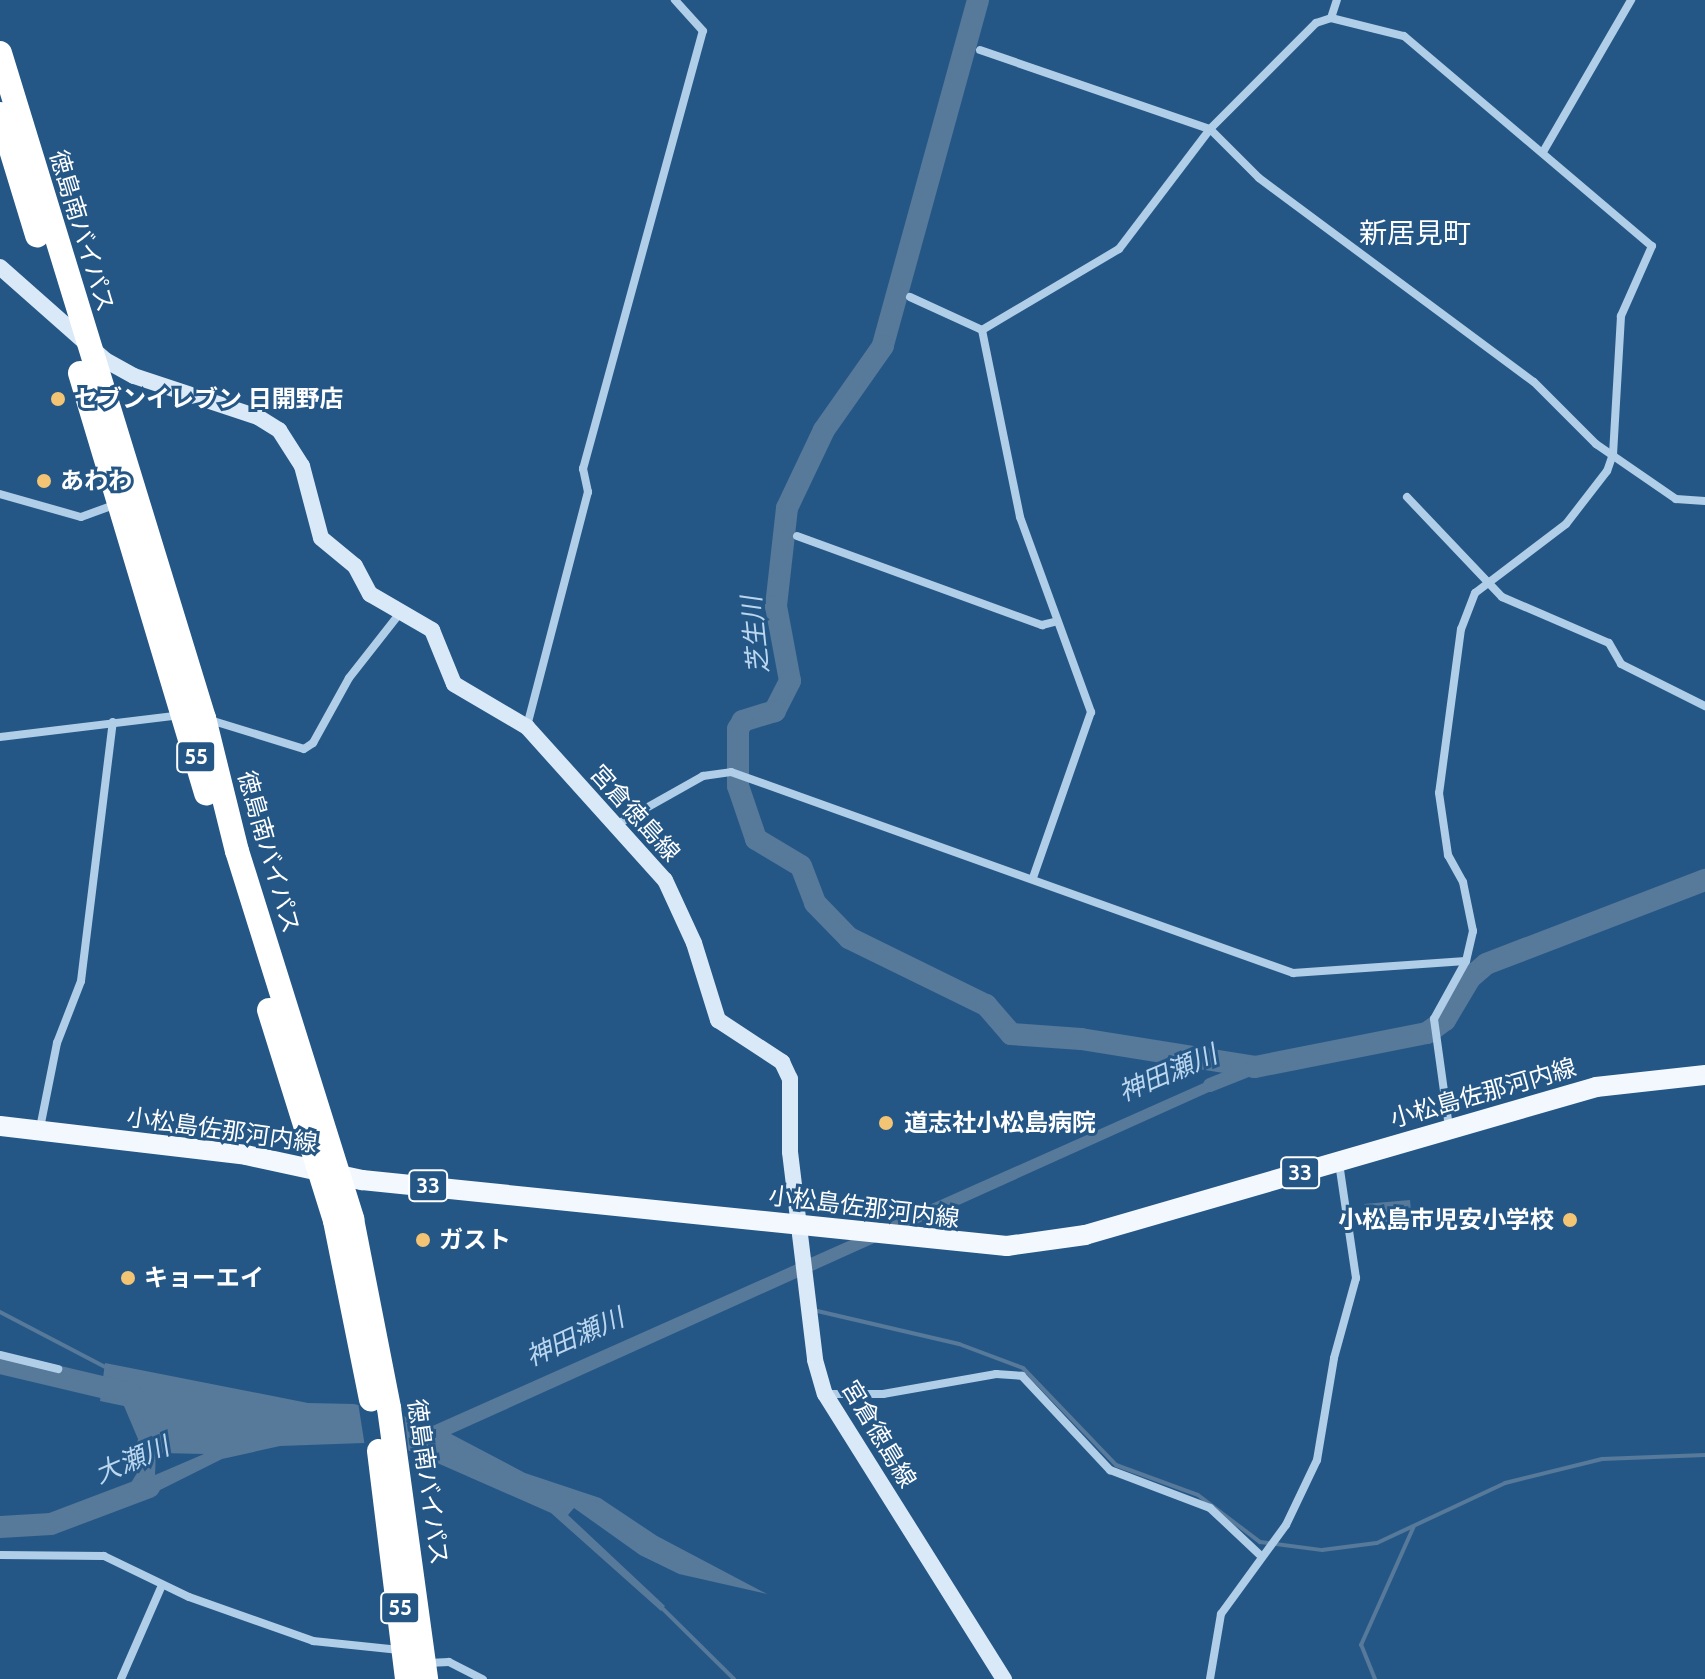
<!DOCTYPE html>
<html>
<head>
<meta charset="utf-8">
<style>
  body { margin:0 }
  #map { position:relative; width:1705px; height:1679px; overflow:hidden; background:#255786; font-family:Cabin,"Noto Sans JP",sans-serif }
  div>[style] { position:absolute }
  .water>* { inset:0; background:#57799a; transform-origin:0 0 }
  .pier>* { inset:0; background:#255786 }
  .stream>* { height:4px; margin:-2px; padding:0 2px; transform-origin:2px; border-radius:2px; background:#57799a }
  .canal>* { height:14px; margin:-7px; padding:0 7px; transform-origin:7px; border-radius:7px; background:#57799a }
  .river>* { height:22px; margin:-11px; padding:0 11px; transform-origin:11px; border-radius:11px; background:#57799a }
  .street>* { height:8px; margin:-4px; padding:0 4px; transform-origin:4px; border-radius:4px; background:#b0cee8 }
  .secondary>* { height:16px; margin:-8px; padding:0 8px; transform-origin:8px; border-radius:8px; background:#dae9f7 }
  .primary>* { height:20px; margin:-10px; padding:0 10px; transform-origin:10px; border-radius:10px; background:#f2f8fe }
  .highway>* { height:24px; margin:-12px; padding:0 12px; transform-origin:12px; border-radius:12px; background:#fff }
  .dots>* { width:22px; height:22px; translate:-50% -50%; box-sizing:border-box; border:4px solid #255786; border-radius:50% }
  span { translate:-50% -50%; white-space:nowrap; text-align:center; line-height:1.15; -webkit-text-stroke:6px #255786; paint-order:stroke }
  .shield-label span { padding:2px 6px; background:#255786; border:2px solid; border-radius:6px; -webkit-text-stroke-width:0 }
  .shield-label { font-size:22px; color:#fff; font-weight:700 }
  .street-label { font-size:24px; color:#fff }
  .poi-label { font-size:24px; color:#fff; font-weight:700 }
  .left { translate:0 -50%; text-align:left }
  .right { translate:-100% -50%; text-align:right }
  .water-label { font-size:26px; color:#bbd7f0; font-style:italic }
  .quarter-label { font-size:28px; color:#fff }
</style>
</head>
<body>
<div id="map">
  <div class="water">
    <div style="clip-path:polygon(evenodd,1226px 1073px,1229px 1083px,451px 1434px,525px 1473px,600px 1498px,657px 1536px,767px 1594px,679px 1574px,640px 1555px,574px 1508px,568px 1515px,665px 1606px,661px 1611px,551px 1513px,410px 1451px,364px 1443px,280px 1446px,222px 1459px,126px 1507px,123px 1496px,137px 1473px,134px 1458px,138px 1439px,124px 1406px,100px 1401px,105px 1363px,308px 1403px,354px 1404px,404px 1416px,428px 1428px,1226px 1073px,156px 1451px,160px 1453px,204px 1454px,155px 1475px,156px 1451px)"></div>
    <div style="left:1410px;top:1200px;width:22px;height:46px;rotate:85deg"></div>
  </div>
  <div class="pier">
    <div style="clip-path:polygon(358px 1402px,404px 1412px,409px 1455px,365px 1447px)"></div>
  </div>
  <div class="stream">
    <div style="left:813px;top:1310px;width:150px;rotate:13.1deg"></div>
    <div style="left:959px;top:1344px;width:68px;rotate:20.6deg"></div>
    <div style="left:1023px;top:1368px;width:134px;rotate:46.2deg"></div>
    <div style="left:1116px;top:1465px;width:87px;rotate:20.1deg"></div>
    <div style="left:1198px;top:1495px;width:78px;rotate:37.2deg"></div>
    <div style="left:1260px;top:1542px;width:63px;rotate:7.4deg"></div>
    <div style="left:1322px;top:1550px;width:55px;rotate:-7.3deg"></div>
    <div style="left:1377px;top:1543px;width:141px;rotate:-25.1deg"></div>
    <div style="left:1505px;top:1483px;width:100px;rotate:-13.9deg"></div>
    <div style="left:1602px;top:1459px;width:103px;rotate:-2.2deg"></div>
    <div style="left:0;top:1312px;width:123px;rotate:27.6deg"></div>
    <div style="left:662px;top:1608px;width:101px;rotate:44.6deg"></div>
    <div style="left:1375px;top:1679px;width:37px;rotate:-112deg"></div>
    <div style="left:1361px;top:1645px;width:130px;rotate:-66deg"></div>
  </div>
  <div class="canal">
    <div style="left:1210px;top:1085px;width:48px;rotate:-21.8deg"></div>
  </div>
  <div class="river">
    <div style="left:978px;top:0;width:359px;rotate:105.4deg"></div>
    <div style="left:883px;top:346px;width:103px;rotate:125.1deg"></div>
    <div style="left:824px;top:430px;width:86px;rotate:115.4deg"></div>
    <div style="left:787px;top:508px;width:99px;rotate:96.4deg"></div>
    <div style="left:776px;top:606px;width:76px;rotate:79.4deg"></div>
    <div style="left:790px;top:681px;width:34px;rotate:117deg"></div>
    <div style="left:775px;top:711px;width:34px;rotate:163deg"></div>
    <div style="left:743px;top:721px;width:9px;rotate:122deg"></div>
    <div style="left:738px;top:729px;width:57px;rotate:90deg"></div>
    <div style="left:738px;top:786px;width:56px;rotate:71.2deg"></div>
    <div style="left:756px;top:839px;width:52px;rotate:31deg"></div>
    <div style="left:801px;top:866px;width:40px;rotate:69deg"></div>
    <div style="left:815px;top:903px;width:49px;rotate:45.8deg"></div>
    <div style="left:849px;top:938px;width:153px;rotate:26.1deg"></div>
    <div style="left:986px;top:1005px;width:38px;rotate:49deg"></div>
    <div style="left:1011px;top:1034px;width:70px;rotate:4.1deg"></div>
    <div style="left:1081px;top:1039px;width:176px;rotate:9.1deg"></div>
    <div style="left:1255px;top:1067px;width:175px;rotate:-11.2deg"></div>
    <div style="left:1427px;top:1033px;width:22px;rotate:-36deg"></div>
    <div style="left:1445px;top:1020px;width:49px;rotate:-59.2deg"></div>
    <div style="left:1470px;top:978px;width:21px;rotate:-41deg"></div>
    <div style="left:1486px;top:964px;width:235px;rotate:-21deg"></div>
    <div style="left:0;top:1363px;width:135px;rotate:13.3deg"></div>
    <div style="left:0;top:1527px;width:51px;rotate:-3.4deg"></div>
    <div style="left:51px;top:1524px;width:105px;rotate:-20.7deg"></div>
  </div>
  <div class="street">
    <div style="left:1331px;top:18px;width:19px;rotate:-72deg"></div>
    <div style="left:980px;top:50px;width:243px;rotate:19deg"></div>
    <div style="left:1210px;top:129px;width:69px;rotate:45deg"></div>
    <div style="left:1259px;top:178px;width:342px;rotate:36.6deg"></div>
    <div style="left:1534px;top:382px;width:88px;rotate:45deg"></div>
    <div style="left:1596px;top:444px;width:97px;rotate:34.5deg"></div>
    <div style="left:1676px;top:499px;width:29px;rotate:4deg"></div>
    <div style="left:1543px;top:152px;width:176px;rotate:-59.9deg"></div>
    <div style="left:910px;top:297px;width:79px;rotate:24.6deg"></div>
    <div style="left:982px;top:330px;width:159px;rotate:-30.6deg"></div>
    <div style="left:1119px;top:249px;width:151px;rotate:-52.8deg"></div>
    <div style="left:1210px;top:129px;width:150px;rotate:-45deg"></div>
    <div style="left:1316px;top:23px;width:16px;rotate:-18deg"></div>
    <div style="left:1331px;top:18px;width:75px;rotate:13.9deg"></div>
    <div style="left:1404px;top:36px;width:325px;rotate:40.3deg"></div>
    <div style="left:1652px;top:246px;width:77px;rotate:113.9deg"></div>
    <div style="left:1621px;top:316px;width:138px;rotate:93.3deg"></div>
    <div style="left:1613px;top:454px;width:18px;rotate:109deg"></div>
    <div style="left:1607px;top:471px;width:67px;rotate:127.7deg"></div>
    <div style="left:1566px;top:524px;width:114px;rotate:142.8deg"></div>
    <div style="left:1475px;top:593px;width:39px;rotate:111deg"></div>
    <div style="left:1461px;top:629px;width:165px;rotate:97.6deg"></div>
    <div style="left:1439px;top:793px;width:63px;rotate:81.7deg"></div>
    <div style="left:1448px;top:855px;width:31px;rotate:61deg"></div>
    <div style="left:1463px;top:882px;width:50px;rotate:78.5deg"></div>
    <div style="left:1473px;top:931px;width:31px;rotate:103deg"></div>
    <div style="left:1466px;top:961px;width:66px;rotate:118.9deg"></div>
    <div style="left:1434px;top:1019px;width:109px;rotate:82.1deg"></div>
    <div style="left:982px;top:330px;width:191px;rotate:78.5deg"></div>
    <div style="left:1020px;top:517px;width:208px;rotate:70deg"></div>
    <div style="left:1091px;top:712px;width:176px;rotate:109.3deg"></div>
    <div style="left:0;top:494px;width:84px;rotate:15.9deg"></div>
    <div style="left:81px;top:517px;width:38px;rotate:-20deg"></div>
    <div style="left:1407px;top:497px;width:138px;rotate:46.5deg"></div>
    <div style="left:1502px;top:597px;width:116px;rotate:23.3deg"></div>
    <div style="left:1609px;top:643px;width:24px;rotate:60deg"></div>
    <div style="left:1621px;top:664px;width:94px;rotate:26.6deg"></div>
    <div style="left:797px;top:536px;width:261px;rotate:20deg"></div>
    <div style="left:1042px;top:625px;width:12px;rotate:-14deg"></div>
    <div style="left:210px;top:720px;width:98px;rotate:17.1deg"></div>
    <div style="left:304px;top:749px;width:11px;rotate:-34deg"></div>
    <div style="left:313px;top:743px;width:74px;rotate:-61deg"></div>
    <div style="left:349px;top:678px;width:83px;rotate:-51.9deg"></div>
    <div style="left:527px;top:726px;width:242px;rotate:-75.4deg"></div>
    <div style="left:588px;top:492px;width:24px;rotate:-102deg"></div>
    <div style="left:583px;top:469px;width:454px;rotate:-74.7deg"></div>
    <div style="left:703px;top:31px;width:42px;rotate:-132.1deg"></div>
    <div style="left:0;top:737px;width:182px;rotate:-6.9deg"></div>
    <div style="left:616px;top:825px;width:100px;rotate:-29.4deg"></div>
    <div style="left:703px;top:776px;width:28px;rotate:-8deg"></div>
    <div style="left:731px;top:772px;width:597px;rotate:19.68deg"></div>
    <div style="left:1293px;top:973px;width:173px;rotate:-4deg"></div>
    <div style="left:40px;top:1128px;width:87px;rotate:-78.7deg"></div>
    <div style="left:57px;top:1043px;width:66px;rotate:-68.8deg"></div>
    <div style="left:81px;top:981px;width:261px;rotate:-83deg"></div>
    <div style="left:0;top:1355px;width:60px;rotate:13.6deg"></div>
    <div style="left:826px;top:1394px;width:57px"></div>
    <div style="left:883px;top:1394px;width:115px;rotate:-10deg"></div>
    <div style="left:996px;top:1374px;width:26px;rotate:4deg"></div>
    <div style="left:1022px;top:1376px;width:129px;rotate:46.9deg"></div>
    <div style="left:1110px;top:1470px;width:107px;rotate:20.8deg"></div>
    <div style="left:1210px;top:1508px;width:69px;rotate:43.2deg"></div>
    <div style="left:0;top:1555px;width:104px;rotate:0.6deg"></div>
    <div style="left:104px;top:1556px;width:94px;rotate:25.8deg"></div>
    <div style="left:189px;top:1597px;width:132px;rotate:19.5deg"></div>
    <div style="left:313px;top:1641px;width:87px;rotate:5.9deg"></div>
    <div style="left:428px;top:1663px;width:21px;rotate:-3deg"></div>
    <div style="left:449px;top:1662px;width:38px;rotate:27deg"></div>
    <div style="left:121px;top:1679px;width:103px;rotate:-66.4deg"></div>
    <div style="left:1210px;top:1679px;width:66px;rotate:-80.4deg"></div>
    <div style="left:1221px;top:1614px;width:110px;rotate:-53.9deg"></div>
    <div style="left:1286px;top:1525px;width:72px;rotate:-64.5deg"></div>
    <div style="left:1317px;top:1460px;width:103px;rotate:-80.5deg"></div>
    <div style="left:1334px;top:1358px;width:83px;rotate:-74.6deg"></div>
    <div style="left:1356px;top:1278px;width:116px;rotate:-98.4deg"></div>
  </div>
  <div class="secondary">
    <div style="left:0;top:267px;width:140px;rotate:41.5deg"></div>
    <div style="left:105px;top:360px;width:33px;rotate:29deg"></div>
    <div style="left:134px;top:376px;width:131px;rotate:18.3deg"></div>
    <div style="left:258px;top:417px;width:25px;rotate:32deg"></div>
    <div style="left:279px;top:430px;width:43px;rotate:57.4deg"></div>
    <div style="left:302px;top:466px;width:74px;rotate:75.2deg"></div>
    <div style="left:321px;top:538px;width:44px;rotate:39.5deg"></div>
    <div style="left:355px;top:566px;width:32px;rotate:62deg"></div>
    <div style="left:370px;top:594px;width:72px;rotate:30.1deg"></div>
    <div style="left:432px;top:630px;width:58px;rotate:67.8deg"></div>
    <div style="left:454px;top:684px;width:85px;rotate:30.5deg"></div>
    <div style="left:527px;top:727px;width:206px;rotate:48deg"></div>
    <div style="left:665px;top:880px;width:69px;rotate:65.3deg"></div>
    <div style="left:694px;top:943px;width:81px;rotate:72.7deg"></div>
    <div style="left:718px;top:1020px;width:77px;rotate:33.3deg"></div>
    <div style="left:782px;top:1062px;width:19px;rotate:65deg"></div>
    <div style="left:790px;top:1079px;width:73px;rotate:90deg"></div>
    <div style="left:790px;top:1152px;width:209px;rotate:83.1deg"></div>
    <div style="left:815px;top:1360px;width:35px;rotate:74deg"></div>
    <div style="left:825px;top:1394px;width:337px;rotate:57.9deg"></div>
  </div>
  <div class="primary">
    <div style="left:0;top:1126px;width:248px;rotate:6.7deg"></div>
    <div style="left:246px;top:1155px;width:119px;rotate:12.2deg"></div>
    <div style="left:362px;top:1180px;width:648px;rotate:5.84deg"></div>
    <div style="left:1007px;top:1246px;width:79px;rotate:-8deg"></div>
    <div style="left:1085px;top:1235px;width:532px;rotate:-16.15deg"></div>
    <div style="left:1596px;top:1087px;width:110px;rotate:-6.3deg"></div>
  </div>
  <div class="highway">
    <div style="left:0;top:53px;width:696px;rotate:72.95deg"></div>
    <div style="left:204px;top:718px;width:137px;rotate:76.1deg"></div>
    <div style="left:237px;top:851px;width:386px;rotate:72.6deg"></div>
    <div style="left:352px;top:1219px;width:193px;rotate:78.9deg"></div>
    <div style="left:389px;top:1408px;width:274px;rotate:82.2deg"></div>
    <div style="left:0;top:114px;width:127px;rotate:73deg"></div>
    <div style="left:80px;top:373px;width:439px;rotate:73.3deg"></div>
    <div style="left:269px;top:1010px;width:221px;rotate:72.6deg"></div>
    <div style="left:335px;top:1221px;width:182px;rotate:78.6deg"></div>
    <div style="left:379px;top:1451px;width:230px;rotate:83deg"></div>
  </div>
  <div class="dots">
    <div style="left:58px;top:399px;background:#f2c474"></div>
    <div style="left:44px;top:481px;background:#f2c474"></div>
    <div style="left:886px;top:1123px;background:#f2c474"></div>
    <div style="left:1570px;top:1220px;background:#f2c474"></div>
    <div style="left:423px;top:1240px;background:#f2c474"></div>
    <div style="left:128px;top:1278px;background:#f2c474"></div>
  </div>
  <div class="shield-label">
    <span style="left:196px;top:757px">55</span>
    <span style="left:1300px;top:1173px">33</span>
    <span style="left:428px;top:1186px">33</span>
    <span style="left:400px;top:1608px">55</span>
  </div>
  <div class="street-label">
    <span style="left:82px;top:231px;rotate:73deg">徳島南バイパス</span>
    <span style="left:635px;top:813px;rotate:48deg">宮倉徳島線</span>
    <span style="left:269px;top:852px;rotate:74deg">徳島南バイパス</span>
    <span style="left:1483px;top:1093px;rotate:-16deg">小松島佐那河内線</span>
    <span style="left:222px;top:1130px;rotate:8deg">小松島佐那河内線</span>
    <span style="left:864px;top:1207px;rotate:7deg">小松島佐那河内線</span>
    <span style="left:879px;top:1434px;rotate:59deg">宮倉徳島線</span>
    <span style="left:428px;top:1482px;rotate:82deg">徳島南バイパス</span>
  </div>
  <div class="poi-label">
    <span class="left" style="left:74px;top:399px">セブンイレブン 日開野店</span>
    <span class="left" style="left:60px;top:481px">あわわ</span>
    <span class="left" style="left:904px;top:1123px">道志社小松島病院</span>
    <span class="right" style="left:1554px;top:1220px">小松島市児安小学校</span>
    <span class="left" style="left:439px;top:1240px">ガスト</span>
    <span class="left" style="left:144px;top:1278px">キョーエイ</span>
  </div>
  <div class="water-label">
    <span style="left:756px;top:635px;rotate:-96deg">芝生川</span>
    <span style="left:1168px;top:1074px;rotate:-23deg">神田瀬川</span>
    <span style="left:575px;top:1338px;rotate:-24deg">神田瀬川</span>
    <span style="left:132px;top:1461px;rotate:-23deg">大瀬川</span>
  </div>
  <div class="quarter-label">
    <span style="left:1415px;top:233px">新居見町</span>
  </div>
</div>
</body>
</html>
